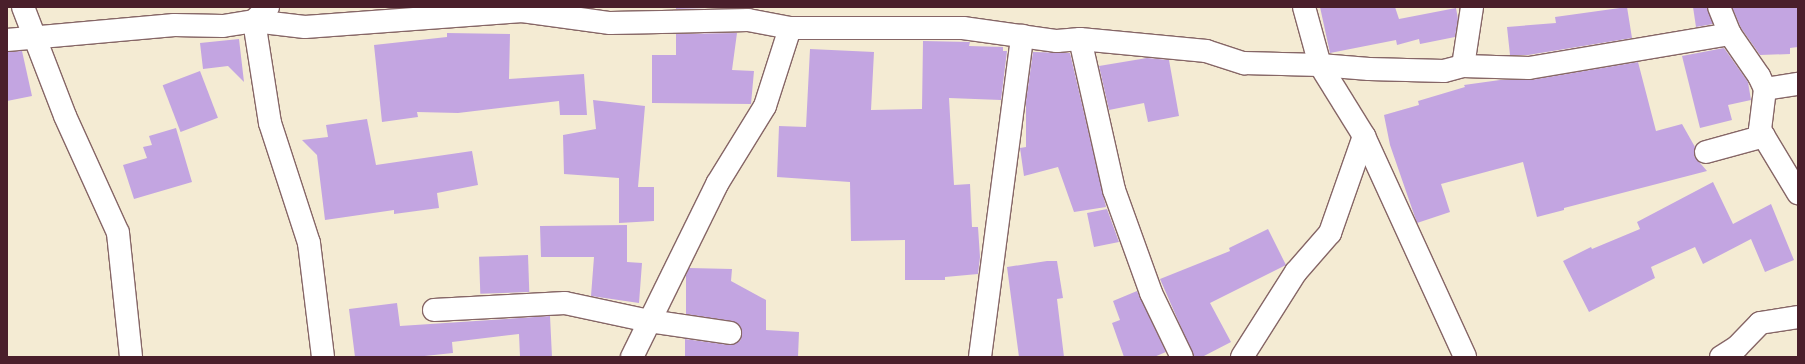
<!DOCTYPE html>
<html>
<head>
<meta charset="utf-8">
<style>
  body { margin:0 }
  #map { position:relative; width:1805px; height:364px; overflow:hidden; background:#f4ebd3; font-family:Itim,sans-serif }
  div>[style] { position:absolute }
  .building>* { inset:0; background:#c3a5e1; transform-origin:0 0 }
  .roads { filter:drop-shadow(1px 0 #866666) drop-shadow(-1px 0 #866666) drop-shadow(0 1px #866666) drop-shadow(0 -1px #866666) }
  .street>* { height:22px; margin:-11px; padding:0 11px; transform-origin:11px; border-radius:11px; background:#fff }
  span { translate:-50% -50%; white-space:nowrap; text-align:center; line-height:1.15; -webkit-text-stroke:3.5px #fcf5e5; paint-order:stroke }
  .frame { position:absolute; inset:0; border:8px solid #4a1f2b; pointer-events:none }
</style>
</head>
<body>
<div id="map">
  <div class="building">
    <div style="clip-path:polygon(676px 7px,740px 7px,676px 9px)"></div>
    <div style="clip-path:polygon(1320px 7px,1395px 7px,1399px 19px,1456px 8px,1458px 19px,1455px 37px,1420px 44px,1419px 39px,1397px 45px,1396px 40px,1330px 53px)"></div>
    <div style="clip-path:polygon(1627px 7px,1632px 38px,1528px 55px,1510px 55px,1507px 27px,1556px 23px,1555px 17px)"></div>
    <div style="clip-path:polygon(1693px 7px,1707px 7px,1713px 24px,1696px 27px)"></div>
    <div style="clip-path:polygon(1732px 7px,1798px 7px,1798px 47px,1790px 48px,1790px 54px,1760px 55px,1741px 28px)"></div>
    <div style="clip-path:polygon(447px 33px,510px 34px,509px 79px,584px 74px,587px 115px,560px 115px,559px 101px,458px 113px,417px 112px,418px 117px,382px 122px,374px 45px,447px 37px)"></div>
    <div style="clip-path:polygon(737px 33px,732px 70px,754px 71px,751px 104px,652px 103px,652px 55px,676px 55px,676px 34px)"></div>
    <div style="clip-path:polygon(239px 39px,244px 82px,228px 66px,203px 69px,200px 43px)"></div>
    <div style="clip-path:polygon(923px 41px,970px 42px,969px 46px,1003px 47px,1003px 51px,1007px 51px,1001px 100px,949px 98px,954px 185px,970px 184px,972px 227px,978px 227px,980px 257px,978px 274px,945px 277px,945px 280px,905px 280px,905px 240px,851px 241px,850px 182px,777px 177px,779px 126px,806px 127px,810px 49px,874px 52px,871px 110px,922px 109px)"></div>
    <div style="clip-path:polygon(1724px 48px,1748px 82px,1751px 100px,1728px 105px,1732px 120px,1700px 128px,1682px 56px)"></div>
    <div style="clip-path:polygon(22px 51px,32px 96px,7px 101px,7px 52px)"></div>
    <div style="clip-path:polygon(1033px 52px,1070px 53px,1106px 207px,1074px 212px,1058px 167px,1024px 176px,1020px 148px,1026px 147px,1026px 101px)"></div>
    <div style="clip-path:polygon(1147px 58px,1169px 60px,1179px 116px,1148px 122px,1144px 103px,1109px 110px,1099px 66px)"></div>
    <div style="clip-path:polygon(1638px 62px,1656px 131px,1682px 124px,1695px 147px,1694px 156px,1707px 171px,1564px 208px,1564px 210px,1537px 217px,1523px 162px,1441px 184px,1450px 212px,1417px 223px,1390px 145px,1384px 115px,1419px 105px,1418px 101px,1465px 87px,1464px 85px,1500px 80px,1531px 80px)"></div>
    <div style="left:200px;top:71px;width:50px;height:40px;rotate:69deg"></div>
    <div style="clip-path:polygon(593px 100px,645px 106px,638px 187px,654px 187px,654px 221px,619px 223px,619px 178px,564px 174px,563px 135px,596px 129px)"></div>
    <div style="clip-path:polygon(367px 119px,376px 165px,472px 151px,478px 185px,437px 193px,439px 208px,394px 214px,394px 210px,325px 220px,317px 155px,302px 140px,328px 137px,326px 125px)"></div>
    <div style="clip-path:polygon(176px 128px,192px 182px,134px 199px,123px 165px,147px 158px,143px 147px,152px 145px,149px 136px)"></div>
    <div style="clip-path:polygon(1713px 182px,1733px 224px,1771px 204px,1794px 260px,1765px 272px,1751px 239px,1703px 264px,1695px 247px,1651px 267px,1655px 278px,1589px 312px,1563px 261px,1591px 247px,1592px 249px,1640px 229px,1637px 222px)"></div>
    <div style="clip-path:polygon(1107px 209px,1119px 242px,1094px 247px,1087px 213px)"></div>
    <div style="clip-path:polygon(627px 225px,627px 262px,642px 263px,639px 303px,591px 296px,594px 257px,541px 257px,540px 226px)"></div>
    <div style="clip-path:polygon(1268px 229px,1286px 265px,1210px 303px,1231px 342px,1202px 357px,1194px 357px,1160px 279px,1230px 251px,1229px 248px)"></div>
    <div style="left:528px;top:255px;width:37px;height:49px;rotate:88deg"></div>
    <div style="clip-path:polygon(1047px 261px,1057px 261px,1063px 298px,1057px 299px,1064px 357px,1019px 357px,1007px 267px)"></div>
    <div style="clip-path:polygon(689px 268px,732px 269px,731px 281px,766px 300px,766px 330px,799px 332px,798px 357px,685px 357px,685px 339px,729px 345px,740px 341px,742px 334px,741px 328px,732px 321px,686px 314px,686px 275px)"></div>
    <div style="clip-path:polygon(1137px 291px,1166px 352px,1154px 357px,1124px 357px,1112px 323px,1120px 320px,1113px 301px)"></div>
    <div style="clip-path:polygon(397px 303px,400px 326px,550px 316px,552px 357px,520px 357px,519px 334px,452px 342px,453px 353px,415px 357px,355px 357px,349px 309px)"></div>
  </div>
  <div class="roads">
    <div class="street">
      <div style="left:23px;top:7px;width:117px;rotate:68.9deg"></div>
      <div style="left:65px;top:116px;width:128px;rotate:65.6deg"></div>
      <div style="left:118px;top:233px;width:125px;rotate:84deg"></div>
      <div style="left:268px;top:7px;width:20px;rotate:135deg"></div>
      <div style="left:254px;top:21px;width:103px;rotate:81.1deg"></div>
      <div style="left:270px;top:123px;width:126px;rotate:72deg"></div>
      <div style="left:309px;top:243px;width:115px;rotate:83deg"></div>
      <div style="left:1304px;top:7px;width:60px;rotate:74.6deg"></div>
      <div style="left:1320px;top:65px;width:49px;rotate:4.7deg"></div>
      <div style="left:1369px;top:69px;width:75px;rotate:1.5deg"></div>
      <div style="left:1444px;top:71px;width:20px;rotate:-15deg"></div>
      <div style="left:1463px;top:66px;width:66px;rotate:1.7deg"></div>
      <div style="left:1529px;top:68px;width:204px;rotate:-9.6deg"></div>
      <div style="left:1730px;top:34px;width:51px;rotate:55.4deg"></div>
      <div style="left:1759px;top:76px;width:14px;rotate:65deg"></div>
      <div style="left:1765px;top:89px;width:41px;rotate:97deg"></div>
      <div style="left:1760px;top:130px;width:74px;rotate:58.9deg"></div>
      <div style="left:1719px;top:7px;width:29px;rotate:68deg"></div>
      <div style="left:1080px;top:39px;width:155px;rotate:77.3deg"></div>
      <div style="left:1114px;top:190px;width:109px;rotate:70.2deg"></div>
      <div style="left:1151px;top:293px;width:71px;rotate:64.2deg"></div>
      <div style="left:7px;top:40px;width:168px;rotate:-5.1deg"></div>
      <div style="left:174px;top:25px;width:49px;rotate:1.2deg"></div>
      <div style="left:223px;top:26px;width:31px;rotate:-9deg"></div>
      <div style="left:254px;top:21px;width:51px;rotate:6.7deg"></div>
      <div style="left:305px;top:27px;width:218px;rotate:-4.2deg"></div>
      <div style="left:522px;top:11px;width:89px;rotate:7.8deg"></div>
      <div style="left:610px;top:23px;width:138px;rotate:-1.2deg"></div>
      <div style="left:748px;top:20px;width:43px;rotate:10.8deg"></div>
      <div style="left:790px;top:28px;width:173px"></div>
      <div style="left:963px;top:28px;width:95px;rotate:7.9deg"></div>
      <div style="left:1057px;top:41px;width:23px;rotate:-5deg"></div>
      <div style="left:1080px;top:39px;width:127px;rotate:5.4deg"></div>
      <div style="left:1206px;top:51px;width:40px;rotate:18deg"></div>
      <div style="left:1244px;top:63px;width:76px;rotate:1.5deg"></div>
      <div style="left:1320px;top:65px;width:84px;rotate:58.2deg"></div>
      <div style="left:1364px;top:136px;width:243px;rotate:65.4deg"></div>
      <div style="left:1463px;top:66px;width:60px;rotate:-81.3deg"></div>
      <div style="left:1765px;top:89px;width:33px;rotate:-9deg"></div>
      <div style="left:1706px;top:152px;width:60px;rotate:-15.4deg"></div>
      <div style="left:434px;top:310px;width:131px;rotate:-3.1deg"></div>
      <div style="left:565px;top:303px;width:86px;rotate:12.1deg"></div>
      <div style="left:649px;top:321px;width:82px;rotate:8.4deg"></div>
      <div style="left:632px;top:357px;width:193px;rotate:-63.8deg"></div>
      <div style="left:717px;top:184px;width:92px;rotate:-58.4deg"></div>
      <div style="left:765px;top:106px;width:82px;rotate:-72.2deg"></div>
      <div style="left:980px;top:357px;width:324px;rotate:-82.5deg"></div>
      <div style="left:1242px;top:357px;width:101px;rotate:-57.6deg"></div>
      <div style="left:1296px;top:272px;width:52px;rotate:-48.9deg"></div>
      <div style="left:1330px;top:233px;width:103px;rotate:-70.7deg"></div>
      <div style="left:1721px;top:357px;width:19px;rotate:-32deg"></div>
      <div style="left:1737px;top:347px;width:33px;rotate:-46deg"></div>
      <div style="left:1760px;top:323px;width:38px;rotate:-9deg"></div>
    </div>
  </div>
  <div class="frame"></div>
</div>
</body>
</html>
